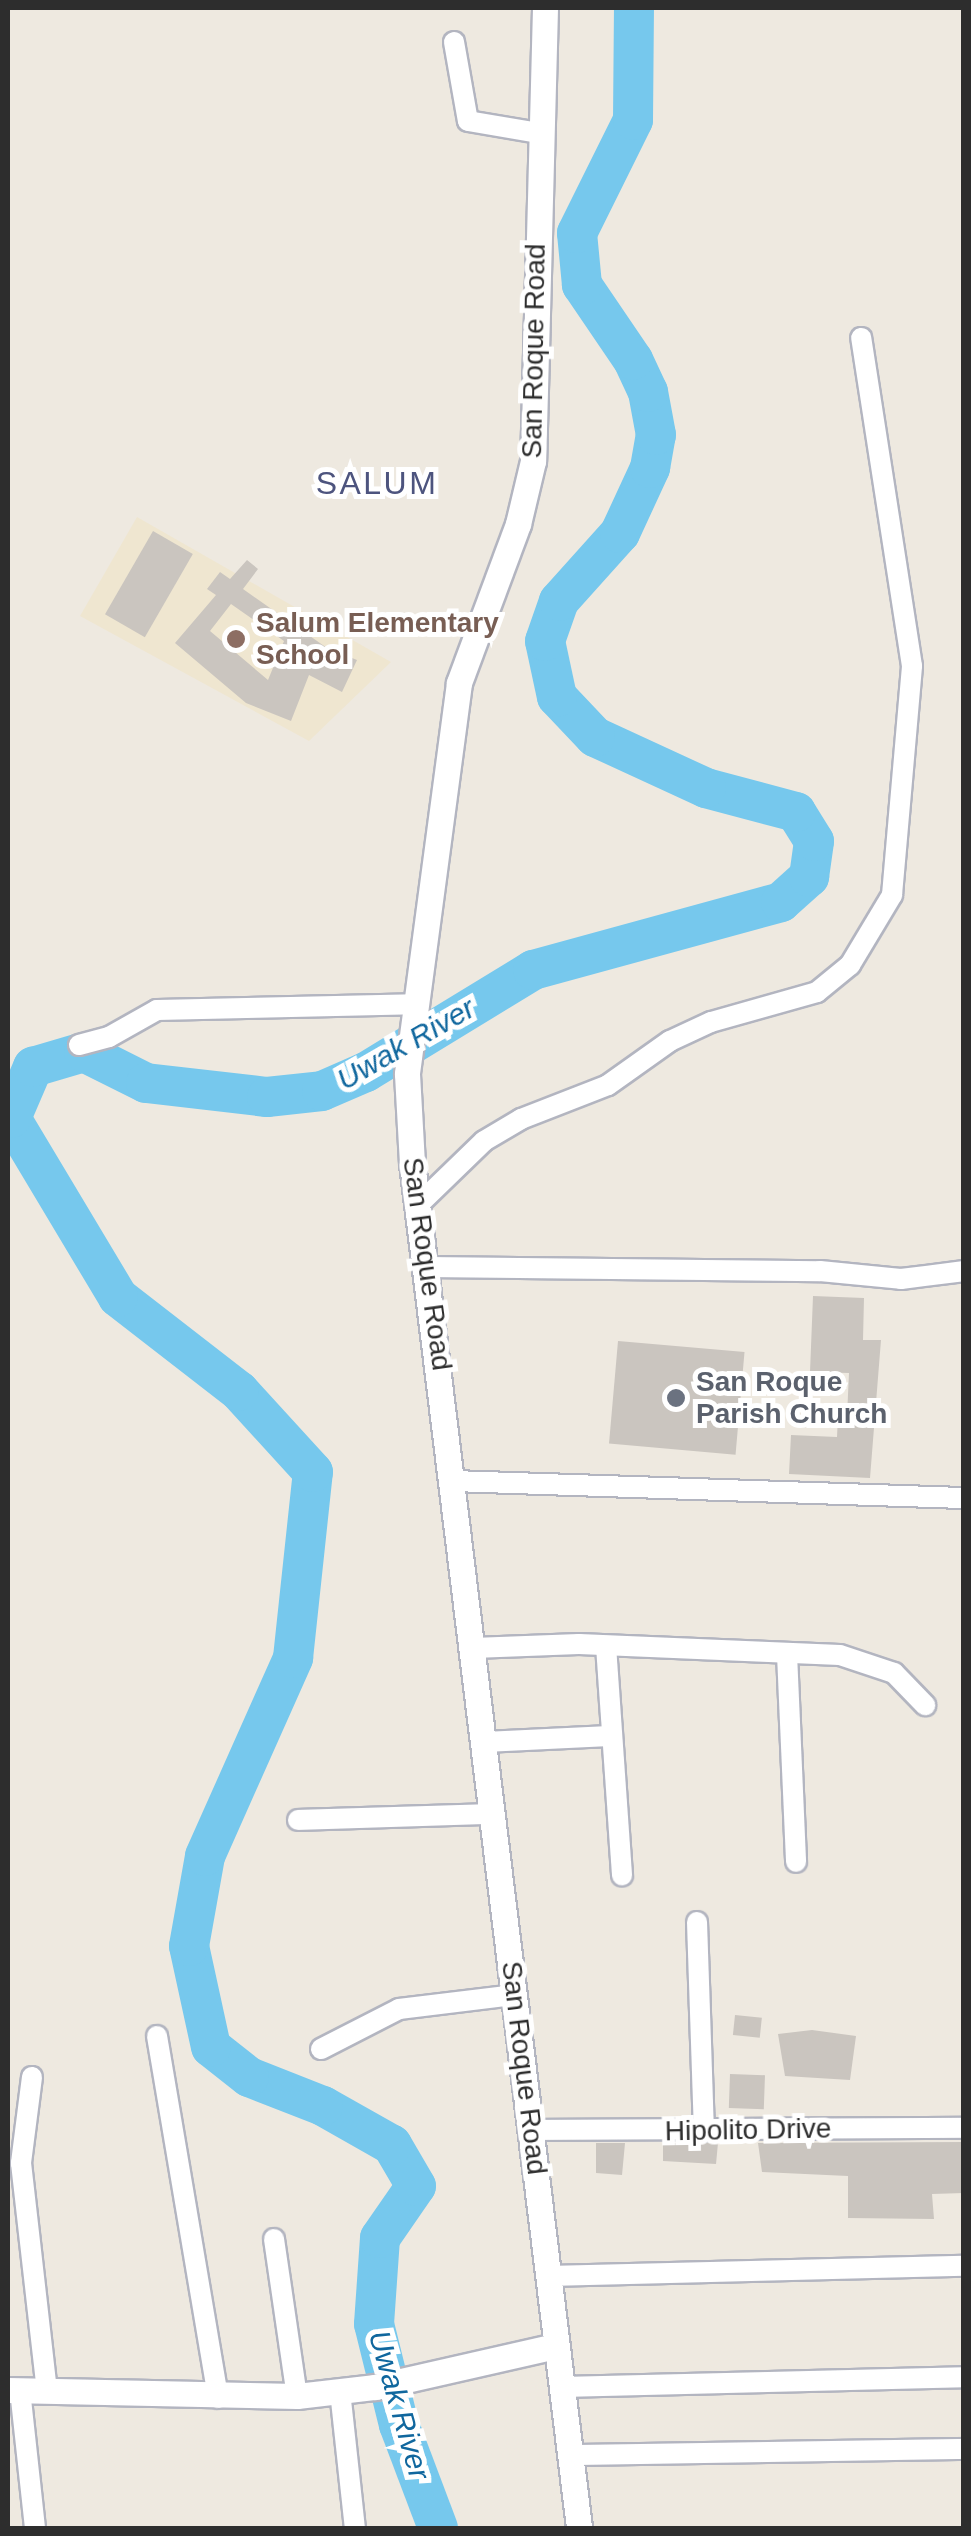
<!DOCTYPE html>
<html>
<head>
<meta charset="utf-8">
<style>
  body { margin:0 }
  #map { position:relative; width:971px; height:2536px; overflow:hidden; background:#eee9e0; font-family:Helvetica,sans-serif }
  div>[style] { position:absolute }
  .education>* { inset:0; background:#efe6d0 }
  .river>* { height:40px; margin:-20px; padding:0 20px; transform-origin:20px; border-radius:20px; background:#76c8ed }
  .building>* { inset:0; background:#cac5bf; transform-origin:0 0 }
  .roads { filter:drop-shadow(2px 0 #b3b5c0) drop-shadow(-2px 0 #b3b5c0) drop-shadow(0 2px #b3b5c0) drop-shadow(0 -2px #b3b5c0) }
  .minor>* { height:20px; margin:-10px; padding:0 10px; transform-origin:10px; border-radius:10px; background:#fff }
  .tertiary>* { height:25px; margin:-12.5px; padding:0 12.5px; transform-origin:12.5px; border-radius:12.5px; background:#fff }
  .dots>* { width:28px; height:28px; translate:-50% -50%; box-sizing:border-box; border:5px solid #fff; border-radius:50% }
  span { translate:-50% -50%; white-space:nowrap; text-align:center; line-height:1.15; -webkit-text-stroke:10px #fff; paint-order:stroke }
  .street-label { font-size:28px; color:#2d2d2d }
  .education-label { font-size:28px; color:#785e54; font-weight:700 }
  .left { translate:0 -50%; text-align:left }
  .worship-label { font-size:28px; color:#5b616d; font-weight:700 }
  .water-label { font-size:30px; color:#10679e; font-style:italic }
  .quarter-label { font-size:32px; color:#4d547e; letter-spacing:2.5px }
  .frame { position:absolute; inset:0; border:10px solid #2d2d2d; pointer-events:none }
</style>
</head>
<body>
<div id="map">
  <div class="education">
    <div style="clip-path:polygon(137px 517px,391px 662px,309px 741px,80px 616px)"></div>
  </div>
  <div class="river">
    <div style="left:438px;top:2528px;width:110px;rotate:-110.7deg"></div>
    <div style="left:399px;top:2425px;width:104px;rotate:-103.9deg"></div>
    <div style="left:374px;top:2324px;width:86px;rotate:-86deg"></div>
    <div style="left:380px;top:2238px;width:63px;rotate:-55.3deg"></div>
    <div style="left:416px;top:2186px;width:48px;rotate:-120.3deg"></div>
    <div style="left:392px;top:2145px;width:79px;rotate:-150.5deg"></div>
    <div style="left:323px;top:2106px;width:79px;rotate:-158.6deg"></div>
    <div style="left:249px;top:2077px;width:48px;rotate:-141.7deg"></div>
    <div style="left:211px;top:2047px;width:103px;rotate:-102.3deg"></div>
    <div style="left:189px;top:1946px;width:91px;rotate:-79.9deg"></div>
    <div style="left:205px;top:1856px;width:217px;rotate:-66deg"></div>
    <div style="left:293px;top:1658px;width:187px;rotate:-83.9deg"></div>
    <div style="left:313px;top:1472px;width:110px;rotate:-132.4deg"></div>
    <div style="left:239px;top:1391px;width:153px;rotate:-142.2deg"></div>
    <div style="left:118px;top:1297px;width:209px;rotate:-120.9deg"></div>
    <div style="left:11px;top:1118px;width:56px;rotate:-66.7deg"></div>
    <div style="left:33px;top:1067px;width:53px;rotate:-16.4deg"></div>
    <div style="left:84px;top:1052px;width:69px;rotate:26.6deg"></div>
    <div style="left:146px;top:1083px;width:122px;rotate:6.6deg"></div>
    <div style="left:267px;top:1097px;width:55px;rotate:-6.2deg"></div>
    <div style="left:322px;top:1091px;width:48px;rotate:-23.4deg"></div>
    <div style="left:366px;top:1072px;width:196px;rotate:-31.4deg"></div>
    <div style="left:533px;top:970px;width:257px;rotate:-15.3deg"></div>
    <div style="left:781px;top:902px;width:38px;rotate:-42deg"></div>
    <div style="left:809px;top:877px;width:36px;rotate:-82deg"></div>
    <div style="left:814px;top:841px;width:34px;rotate:-122deg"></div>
    <div style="left:796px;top:812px;width:93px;rotate:-165.1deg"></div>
    <div style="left:706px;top:788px;width:122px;rotate:-155.3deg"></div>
    <div style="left:595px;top:737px;width:55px;rotate:-133.5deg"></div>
    <div style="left:557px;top:697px;width:57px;rotate:-102.1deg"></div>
    <div style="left:545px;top:641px;width:42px;rotate:-70.7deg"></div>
    <div style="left:559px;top:601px;width:91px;rotate:-48.1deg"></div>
    <div style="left:620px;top:533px;width:72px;rotate:-65.2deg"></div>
    <div style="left:650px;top:468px;width:34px;rotate:-80deg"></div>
    <div style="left:656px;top:435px;width:44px;rotate:-100.5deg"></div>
    <div style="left:648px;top:392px;width:35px;rotate:-115deg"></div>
    <div style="left:633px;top:360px;width:91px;rotate:-124.2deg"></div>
    <div style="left:582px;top:285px;width:52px;rotate:-95.5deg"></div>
    <div style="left:577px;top:233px;width:126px;rotate:-63.6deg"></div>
    <div style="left:633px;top:120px;width:112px;rotate:-89.5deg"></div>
  </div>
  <div class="building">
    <div style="left:153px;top:531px;width:46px;height:96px;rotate:30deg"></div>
    <div style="clip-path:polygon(evenodd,247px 560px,258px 569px,243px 589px,327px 648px,357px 660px,342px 692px,309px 675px,291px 721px,246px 703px,175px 643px,216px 595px,207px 589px,220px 572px,230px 579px,247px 560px,231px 604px,284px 641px,268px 680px,210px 631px,231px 604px)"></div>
    <div style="clip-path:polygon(813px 1296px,864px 1298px,863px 1340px,881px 1340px,870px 1478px,789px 1474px,791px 1435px,837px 1437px,838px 1416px,847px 1416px,849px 1373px,810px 1372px)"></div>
    <div style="left:618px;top:1341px;width:127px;height:103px;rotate:5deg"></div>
    <div style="left:735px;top:2015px;width:27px;height:20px;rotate:6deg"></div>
    <div style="clip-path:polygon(812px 2030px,856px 2036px,850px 2080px,785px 2076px,778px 2034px)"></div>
    <div style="left:730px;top:2074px;width:35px;height:34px;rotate:2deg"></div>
    <div style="clip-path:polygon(964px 2142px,964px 2193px,932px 2194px,934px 2219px,848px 2218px,848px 2176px,762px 2172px,758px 2143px)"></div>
    <div style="clip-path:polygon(596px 2143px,625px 2143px,622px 2175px,596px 2173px)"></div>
    <div style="clip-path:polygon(663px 2143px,718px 2143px,716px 2164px,663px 2161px)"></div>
  </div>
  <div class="roads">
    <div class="minor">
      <div style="left:454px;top:42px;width:80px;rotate:80deg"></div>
      <div style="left:468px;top:121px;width:71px;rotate:9.7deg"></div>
      <div style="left:79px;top:1045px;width:31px;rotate:-15deg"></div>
      <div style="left:109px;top:1037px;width:55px;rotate:-29.4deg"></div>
      <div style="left:157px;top:1010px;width:257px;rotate:-1.3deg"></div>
      <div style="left:417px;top:1206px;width:93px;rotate:-44.1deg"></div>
      <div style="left:484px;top:1141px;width:43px;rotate:-30.7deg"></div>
      <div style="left:521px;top:1119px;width:93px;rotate:-21.3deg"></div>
      <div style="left:608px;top:1085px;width:76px;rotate:-35.4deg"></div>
      <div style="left:670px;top:1041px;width:45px;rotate:-24.9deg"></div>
      <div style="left:711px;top:1022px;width:110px;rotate:-15.8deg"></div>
      <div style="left:817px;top:992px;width:43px;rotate:-39.3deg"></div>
      <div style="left:850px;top:965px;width:82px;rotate:-59deg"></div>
      <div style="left:892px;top:895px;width:230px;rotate:-85deg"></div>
      <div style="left:912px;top:666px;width:332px;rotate:-98.8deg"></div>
      <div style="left:426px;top:1267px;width:394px;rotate:0.6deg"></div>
      <div style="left:820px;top:1271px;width:81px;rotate:5.6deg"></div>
      <div style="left:901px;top:1279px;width:64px;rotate:-7.2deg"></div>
      <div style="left:453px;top:1481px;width:511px;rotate:1.91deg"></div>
      <div style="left:606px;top:1646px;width:230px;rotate:86deg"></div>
      <div style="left:473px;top:1648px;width:106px;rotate:-2.2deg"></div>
      <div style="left:579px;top:1644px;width:261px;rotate:2.4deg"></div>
      <div style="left:840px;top:1655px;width:57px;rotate:18.4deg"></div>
      <div style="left:894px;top:1673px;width:45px;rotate:45.9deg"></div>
      <div style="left:787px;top:1654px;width:208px;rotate:87.5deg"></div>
      <div style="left:484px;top:1742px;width:126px;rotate:-2.7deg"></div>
      <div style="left:298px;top:1820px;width:193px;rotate:-1.8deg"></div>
      <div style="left:697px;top:1922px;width:209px;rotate:88.1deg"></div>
      <div style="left:157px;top:2036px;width:367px;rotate:80.4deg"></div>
      <div style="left:321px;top:2049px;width:88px;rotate:-27.1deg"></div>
      <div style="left:399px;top:2009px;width:117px;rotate:-6.9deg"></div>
      <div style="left:32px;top:2077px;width:87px;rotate:97.3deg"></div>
      <div style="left:21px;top:2163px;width:228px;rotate:83.5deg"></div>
      <div style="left:533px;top:2130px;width:431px;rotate:-0.3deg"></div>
      <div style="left:274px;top:2239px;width:159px;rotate:81.7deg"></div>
      <div style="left:548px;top:2276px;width:416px;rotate:-1.4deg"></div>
      <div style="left:561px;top:2387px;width:403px;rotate:-1.4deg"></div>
      <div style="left:20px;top:2390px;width:139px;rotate:83.8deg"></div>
      <div style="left:340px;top:2391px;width:138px;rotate:83.8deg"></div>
      <div style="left:571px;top:2455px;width:393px;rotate:-0.9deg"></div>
    </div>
    <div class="tertiary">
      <div style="left:545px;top:8px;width:453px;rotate:91.5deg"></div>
      <div style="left:533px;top:461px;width:65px;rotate:103.4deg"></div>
      <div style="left:518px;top:524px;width:170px;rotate:110.4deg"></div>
      <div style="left:459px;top:683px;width:394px;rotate:97.6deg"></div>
      <div style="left:407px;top:1074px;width:89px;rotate:86.8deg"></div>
      <div style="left:412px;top:1163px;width:1375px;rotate:83.02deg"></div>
      <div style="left:8px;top:2390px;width:289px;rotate:1.2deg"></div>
      <div style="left:297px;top:2396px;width:79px;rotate:-6.6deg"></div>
      <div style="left:375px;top:2387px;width:186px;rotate:-12.8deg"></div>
    </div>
  </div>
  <div class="dots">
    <div style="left:236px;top:639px;background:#8d6e63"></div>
    <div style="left:676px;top:1398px;background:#6b7280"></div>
  </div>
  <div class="street-label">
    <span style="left:534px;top:351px;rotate:-89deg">San Roque Road</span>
    <span style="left:427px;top:1264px;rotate:82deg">San Roque Road</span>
    <span style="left:524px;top:2068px;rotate:83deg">San Roque Road</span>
    <span style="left:748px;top:2130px;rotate:-1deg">Hipolito Drive</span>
  </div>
  <div class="education-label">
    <span class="left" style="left:256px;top:639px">Salum Elementary<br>School</span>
  </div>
  <div class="worship-label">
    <span class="left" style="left:696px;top:1398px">San Roque<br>Parish Church</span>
  </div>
  <div class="water-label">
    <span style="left:406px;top:1044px;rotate:-30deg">Uwak River</span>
    <span style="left:399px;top:2405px;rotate:74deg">Uwak River</span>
  </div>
  <div class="quarter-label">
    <span style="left:377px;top:483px">SALUM</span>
  </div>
  <div class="frame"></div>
</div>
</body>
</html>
